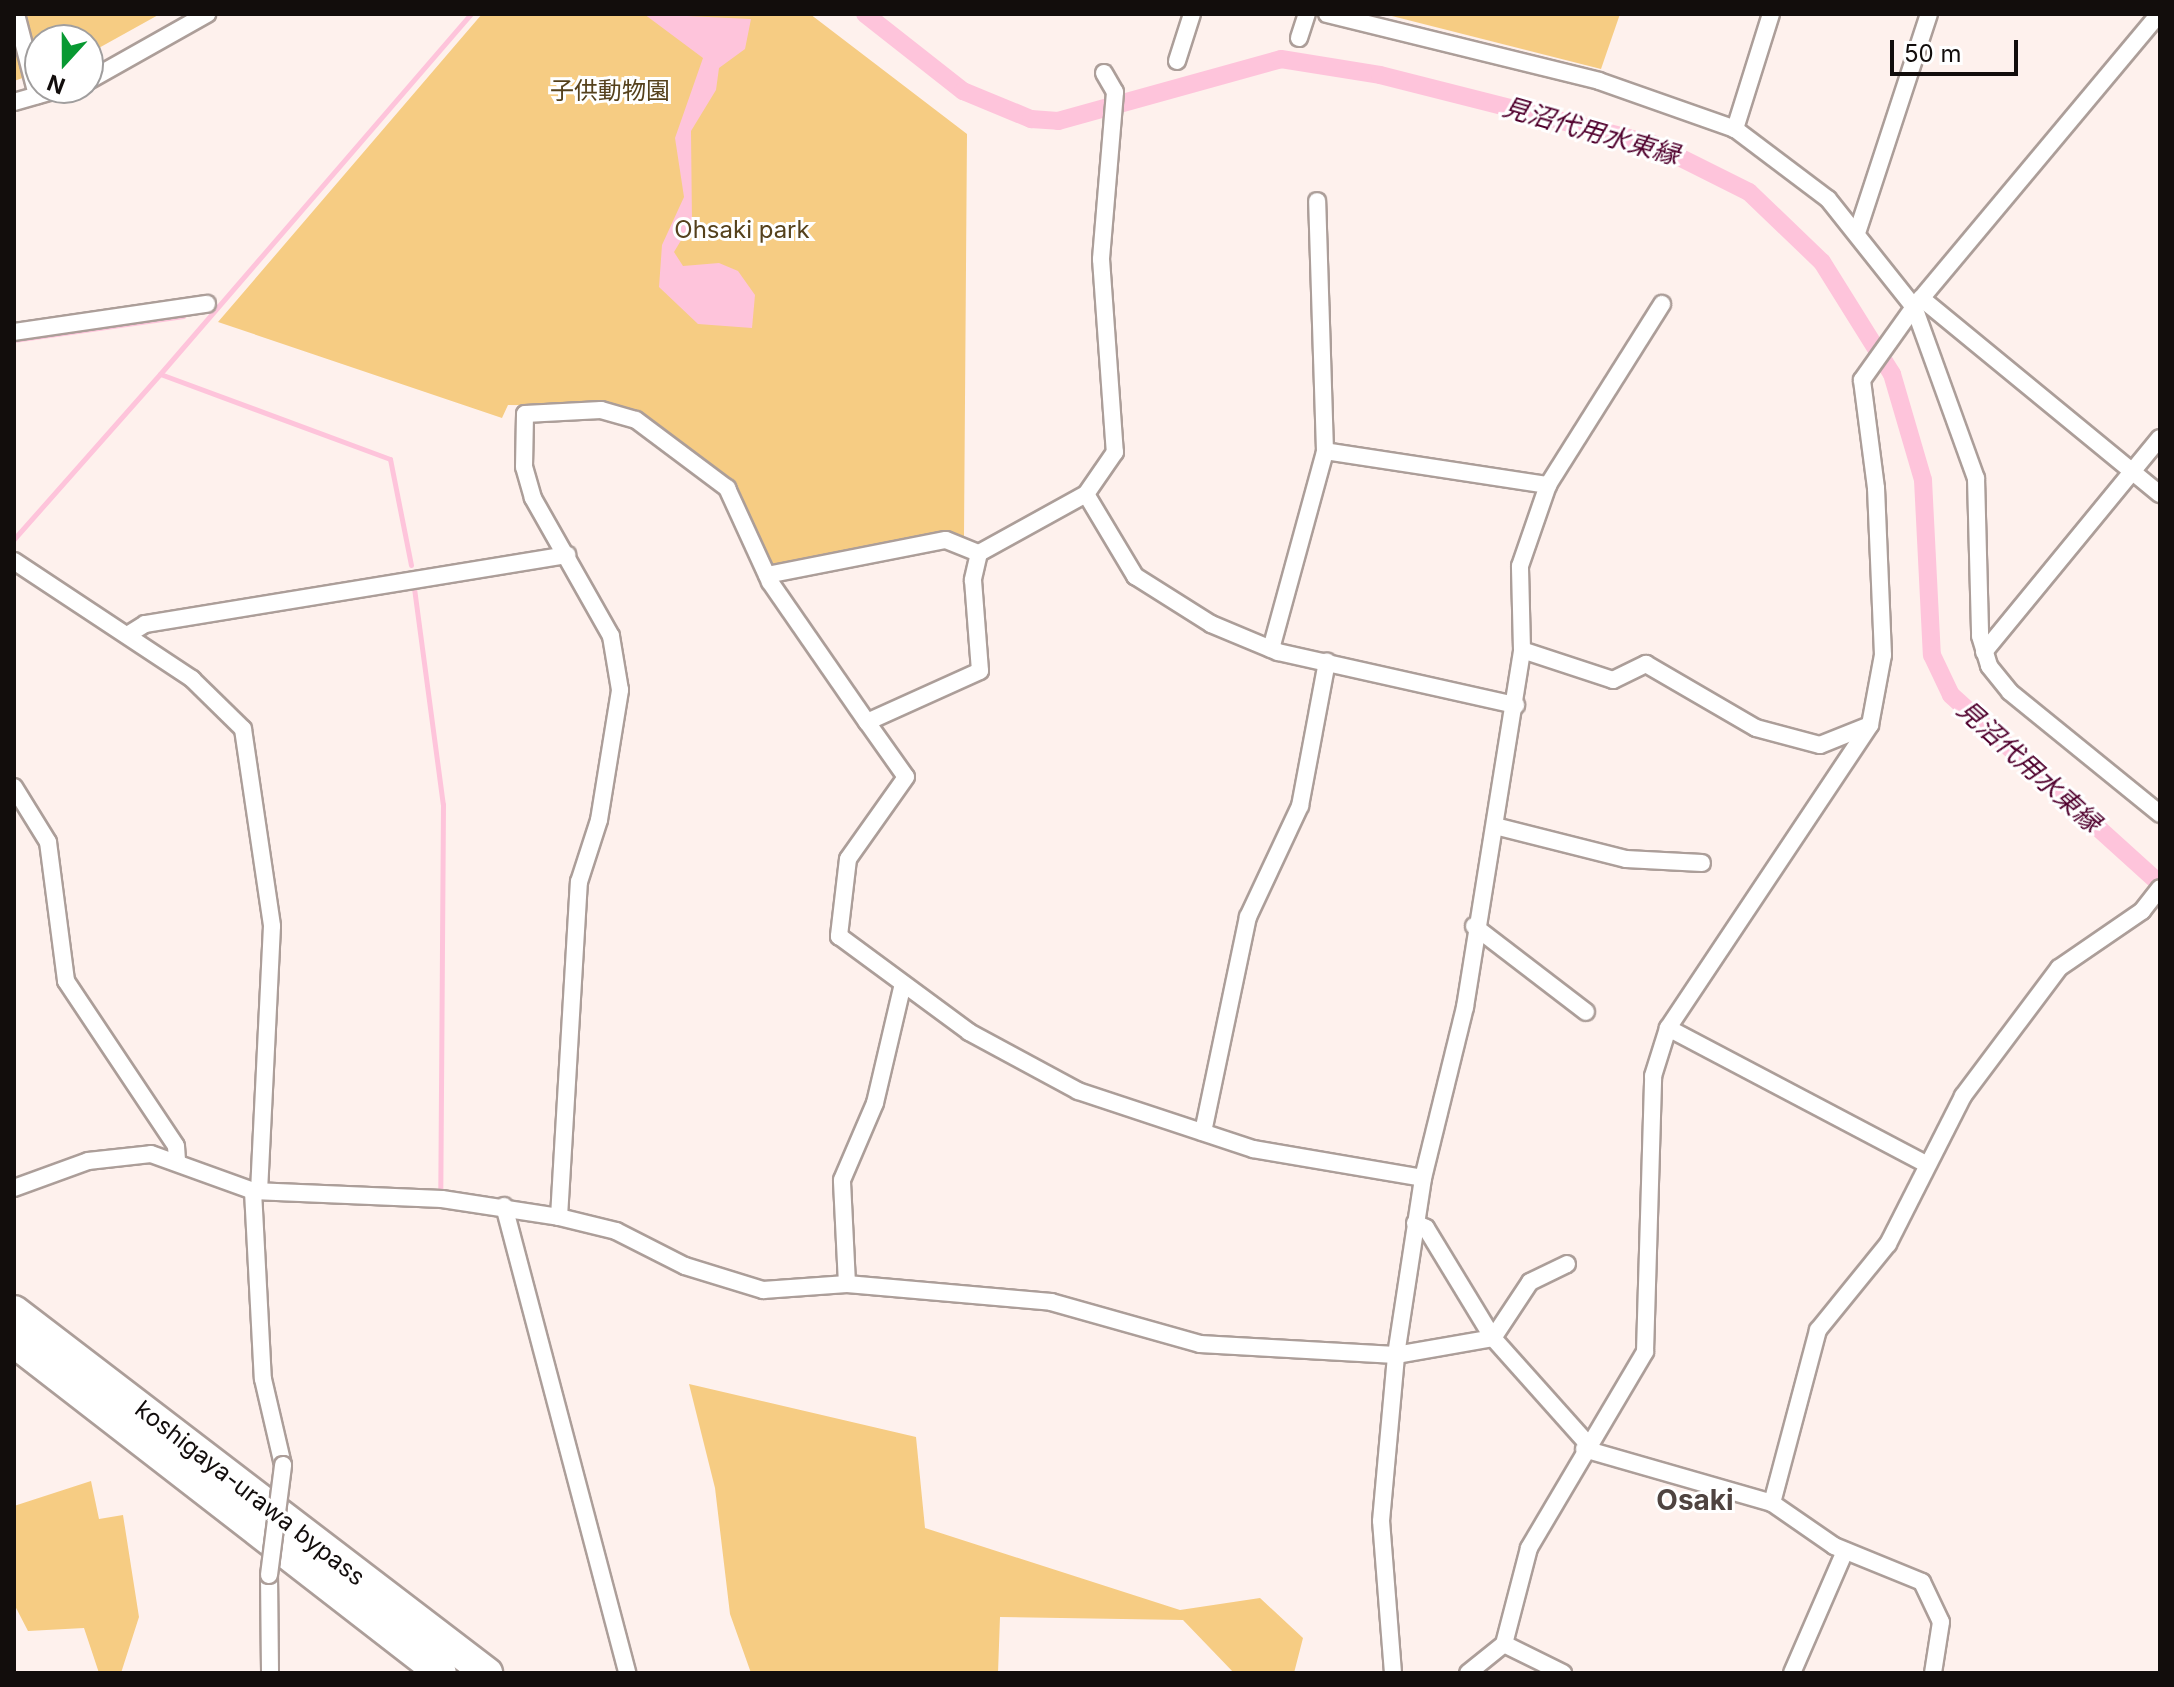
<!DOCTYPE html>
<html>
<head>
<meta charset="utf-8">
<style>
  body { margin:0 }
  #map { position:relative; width:2174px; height:1687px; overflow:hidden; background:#fef1ed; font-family:Inter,"Noto Sans JP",sans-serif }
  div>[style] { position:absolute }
  .green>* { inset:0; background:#f6cc83 }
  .water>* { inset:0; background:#fec4db }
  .stream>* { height:5px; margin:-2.5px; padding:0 2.5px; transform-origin:2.5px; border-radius:2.5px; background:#fec4db }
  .canal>* { height:18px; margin:-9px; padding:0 9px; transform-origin:9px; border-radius:9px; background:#fec4db }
  .roads { filter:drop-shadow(2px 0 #ac9e99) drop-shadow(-2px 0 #ac9e99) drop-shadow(0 2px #ac9e99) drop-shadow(0 -2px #ac9e99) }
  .street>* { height:16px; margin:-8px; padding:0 8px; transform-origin:8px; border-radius:8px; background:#fff }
  .highway>* { height:30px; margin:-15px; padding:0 15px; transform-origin:15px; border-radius:15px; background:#fff }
  .bridges { filter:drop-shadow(2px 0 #ac9e99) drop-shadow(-2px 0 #ac9e99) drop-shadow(0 2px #ac9e99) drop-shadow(0 -2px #ac9e99) }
  .street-bridge>* { height:16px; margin:-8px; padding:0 8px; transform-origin:8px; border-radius:8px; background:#fff }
  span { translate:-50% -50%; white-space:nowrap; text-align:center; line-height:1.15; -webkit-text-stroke:6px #fff; paint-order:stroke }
  .park-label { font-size:24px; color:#55411c }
  .street-label { font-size:24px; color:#120d0c }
  .water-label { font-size:26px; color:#50002d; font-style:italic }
  .quarter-label { font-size:28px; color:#4f4340; font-weight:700 }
  .frame { position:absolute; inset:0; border:16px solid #120d0c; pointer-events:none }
  .north { position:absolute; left:24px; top:24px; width:80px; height:80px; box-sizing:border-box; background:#fff; border:2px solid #a09e9e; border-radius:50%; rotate:201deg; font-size:22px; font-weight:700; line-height:32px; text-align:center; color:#120d0c }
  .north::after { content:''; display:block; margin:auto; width:28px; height:36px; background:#089932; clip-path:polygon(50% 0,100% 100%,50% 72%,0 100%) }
  .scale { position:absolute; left:1890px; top:40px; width:128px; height:36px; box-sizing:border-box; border:4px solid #120d0c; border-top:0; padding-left:10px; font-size:24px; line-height:28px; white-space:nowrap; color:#120d0c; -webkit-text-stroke:6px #fff; paint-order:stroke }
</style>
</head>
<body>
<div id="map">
  <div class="green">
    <div style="clip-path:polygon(14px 14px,160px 14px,88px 54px,88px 40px,40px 40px,40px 72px,14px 81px)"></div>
    <div style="clip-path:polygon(482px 14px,810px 14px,967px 134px,964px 536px,780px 568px,769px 563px,731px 486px,602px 406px,508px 405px,502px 418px,218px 322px)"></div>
    <div style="clip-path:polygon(1384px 14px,1620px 14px,1601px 69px)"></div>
    <div style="clip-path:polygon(689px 1384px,916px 1437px,925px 1528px,1180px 1610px,1260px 1598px,1303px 1638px,1294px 1673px,1234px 1673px,1183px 1620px,1000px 1617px,998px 1673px,751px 1673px,730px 1614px,715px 1488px)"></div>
    <div style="clip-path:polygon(91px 1481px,99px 1519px,123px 1515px,139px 1617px,121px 1673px,99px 1673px,84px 1628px,28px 1631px,14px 1604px,14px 1506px)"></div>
  </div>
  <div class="water">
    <div style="clip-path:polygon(644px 14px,751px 19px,745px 49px,719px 68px,716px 90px,691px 131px,692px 222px,674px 252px,683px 266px,719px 263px,738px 271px,755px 295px,752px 328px,698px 324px,659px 287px,662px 245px,684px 197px,675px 138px,703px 58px)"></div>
  </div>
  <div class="stream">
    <div style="left:14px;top:340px;width:171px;rotate:-8.1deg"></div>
    <div style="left:14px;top:539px;width:220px;rotate:-48.5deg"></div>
    <div style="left:411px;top:565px;width:108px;rotate:-101.2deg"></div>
    <div style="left:390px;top:459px;width:245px;rotate:-159.7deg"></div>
    <div style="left:160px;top:374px;width:476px;rotate:-49.2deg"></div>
    <div style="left:414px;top:588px;width:218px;rotate:82.4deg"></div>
    <div style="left:443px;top:804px;width:387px;rotate:90.4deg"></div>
  </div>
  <div class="canal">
    <div style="left:865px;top:14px;width:125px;rotate:38.2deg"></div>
    <div style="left:963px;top:91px;width:74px;rotate:22.4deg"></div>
    <div style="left:1031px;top:119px;width:27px;rotate:4deg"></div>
    <div style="left:1058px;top:121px;width:231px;rotate:-15.5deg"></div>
    <div style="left:1281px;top:59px;width:100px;rotate:9.2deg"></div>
    <div style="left:1380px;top:75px;width:282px;rotate:14.2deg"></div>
    <div style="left:1653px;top:144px;width:107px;rotate:26.6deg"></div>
    <div style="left:1749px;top:192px;width:101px;rotate:43.8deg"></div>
    <div style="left:1822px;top:262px;width:132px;rotate:58deg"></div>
    <div style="left:1892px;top:374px;width:110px;rotate:73.7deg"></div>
    <div style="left:1923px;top:480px;width:175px;rotate:87.1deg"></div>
    <div style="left:1932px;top:655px;width:44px;rotate:64.6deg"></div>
    <div style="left:1951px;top:695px;width:282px;rotate:42.1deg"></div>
  </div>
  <div class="roads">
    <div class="street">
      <div style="left:16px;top:14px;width:84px;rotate:75.5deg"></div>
      <div style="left:1327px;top:14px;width:280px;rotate:13.8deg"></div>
      <div style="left:1599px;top:81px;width:144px;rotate:19.4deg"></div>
      <div style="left:1771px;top:14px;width:121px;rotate:107.4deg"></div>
      <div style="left:1735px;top:129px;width:116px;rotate:37deg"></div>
      <div style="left:1828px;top:199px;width:138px;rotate:51.5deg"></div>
      <div style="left:1914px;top:307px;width:182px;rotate:70.1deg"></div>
      <div style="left:1976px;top:478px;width:158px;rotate:88.5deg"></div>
      <div style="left:1980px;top:636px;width:31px;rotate:73deg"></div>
      <div style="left:1989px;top:666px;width:33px;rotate:51deg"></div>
      <div style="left:2010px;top:692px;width:193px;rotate:39.1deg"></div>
      <div style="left:1299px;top:38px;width:25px;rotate:-72deg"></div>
      <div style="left:1177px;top:61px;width:49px;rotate:-72.3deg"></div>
      <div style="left:1104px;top:73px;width:22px;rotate:60deg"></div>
      <div style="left:1115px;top:92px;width:168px;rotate:94.8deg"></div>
      <div style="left:1101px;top:259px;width:194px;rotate:85.9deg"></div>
      <div style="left:1115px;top:452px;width:51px;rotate:124.6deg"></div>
      <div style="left:1086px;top:494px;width:122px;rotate:151.1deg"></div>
      <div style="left:979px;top:553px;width:28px;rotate:103deg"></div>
      <div style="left:973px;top:580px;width:91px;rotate:85.6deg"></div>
      <div style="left:980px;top:671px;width:124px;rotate:155.7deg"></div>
      <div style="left:867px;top:722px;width:67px;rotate:54.7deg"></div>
      <div style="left:906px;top:777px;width:100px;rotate:125.3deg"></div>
      <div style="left:848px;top:859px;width:78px;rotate:96.7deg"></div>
      <div style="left:839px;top:936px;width:162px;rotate:36.4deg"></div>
      <div style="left:969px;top:1032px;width:124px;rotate:28.4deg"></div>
      <div style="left:1078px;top:1091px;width:184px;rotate:18.3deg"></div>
      <div style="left:1253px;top:1149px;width:172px;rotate:9.7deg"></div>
      <div style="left:88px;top:81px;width:137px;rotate:-29.4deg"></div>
      <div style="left:14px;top:102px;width:51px;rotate:-15.9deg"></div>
      <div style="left:1858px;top:230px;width:227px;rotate:-71.8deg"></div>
      <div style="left:1921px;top:298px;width:309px;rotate:39.4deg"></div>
      <div style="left:14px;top:332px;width:195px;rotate:-8.3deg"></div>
      <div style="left:1325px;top:451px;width:226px;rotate:8.7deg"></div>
      <div style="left:1086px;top:494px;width:96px;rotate:59.1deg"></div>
      <div style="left:1135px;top:576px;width:90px;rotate:32.3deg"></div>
      <div style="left:1211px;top:624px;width:73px;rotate:22.7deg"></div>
      <div style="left:1278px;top:652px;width:244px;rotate:12.6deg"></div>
      <div style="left:14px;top:561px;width:214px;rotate:33.5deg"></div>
      <div style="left:192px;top:679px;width:71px;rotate:44.4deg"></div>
      <div style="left:243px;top:729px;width:199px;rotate:81.6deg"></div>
      <div style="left:272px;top:926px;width:266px;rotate:92.8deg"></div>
      <div style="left:767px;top:575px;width:182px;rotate:-11.1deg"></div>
      <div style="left:946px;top:540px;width:35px;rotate:22deg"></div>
      <div style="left:129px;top:634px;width:19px;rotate:-32deg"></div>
      <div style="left:145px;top:624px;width:428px;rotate:-9.3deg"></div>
      <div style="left:1271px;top:649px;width:205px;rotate:-74.7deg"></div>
      <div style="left:1325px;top:451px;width:250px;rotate:-91.8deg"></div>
      <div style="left:1522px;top:650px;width:84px;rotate:-91.4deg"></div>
      <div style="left:1520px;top:566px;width:86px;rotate:-70.9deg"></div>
      <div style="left:1548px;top:485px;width:214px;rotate:-57.8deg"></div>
      <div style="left:1984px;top:652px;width:277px;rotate:-50.6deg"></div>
      <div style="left:14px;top:787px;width:65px;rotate:58.3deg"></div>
      <div style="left:48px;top:842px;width:140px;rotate:82.6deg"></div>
      <div style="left:66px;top:981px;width:198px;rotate:56.3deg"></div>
      <div style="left:176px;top:1146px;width:13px;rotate:86deg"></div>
      <div style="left:1495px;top:826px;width:135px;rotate:14.1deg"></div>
      <div style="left:1626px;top:859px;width:76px;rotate:3deg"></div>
      <div style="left:1474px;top:926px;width:141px;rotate:37.5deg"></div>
      <div style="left:1668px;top:1028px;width:289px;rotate:27.8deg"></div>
      <div style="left:1203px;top:1132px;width:220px;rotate:-78.2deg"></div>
      <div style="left:1248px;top:917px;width:123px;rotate:-64.9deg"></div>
      <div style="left:1300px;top:806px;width:147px;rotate:-79.4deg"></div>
      <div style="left:14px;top:1188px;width:79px;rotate:-20deg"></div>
      <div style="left:88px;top:1161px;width:63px;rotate:-6.3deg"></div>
      <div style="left:151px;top:1154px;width:109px;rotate:19.9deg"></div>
      <div style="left:253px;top:1191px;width:189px;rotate:2.4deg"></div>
      <div style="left:442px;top:1199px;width:118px;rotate:8.7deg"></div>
      <div style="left:559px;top:1217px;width:59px;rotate:13.8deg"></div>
      <div style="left:616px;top:1231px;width:77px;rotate:26.9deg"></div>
      <div style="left:685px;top:1266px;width:82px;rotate:17.1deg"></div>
      <div style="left:763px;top:1290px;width:84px;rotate:-4.1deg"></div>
      <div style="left:847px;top:1284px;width:205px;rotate:5deg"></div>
      <div style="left:1051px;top:1302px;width:155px;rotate:15.7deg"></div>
      <div style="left:1200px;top:1344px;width:196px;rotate:3.2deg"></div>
      <div style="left:1396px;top:1355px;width:98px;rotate:-9.9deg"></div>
      <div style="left:1493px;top:1338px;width:141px;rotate:48.2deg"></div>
      <div style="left:253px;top:1191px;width:188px;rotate:87deg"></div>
      <div style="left:263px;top:1379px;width:88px;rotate:76.9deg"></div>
      <div style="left:504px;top:1206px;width:483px;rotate:75.2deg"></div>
      <div style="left:559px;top:1217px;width:336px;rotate:-86.6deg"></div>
      <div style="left:579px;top:882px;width:65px;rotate:-72.1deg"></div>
      <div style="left:599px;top:820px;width:132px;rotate:-80.8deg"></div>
      <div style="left:620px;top:690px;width:55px;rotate:-99.5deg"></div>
      <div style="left:611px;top:636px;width:159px;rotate:-119.5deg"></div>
      <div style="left:533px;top:498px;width:32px;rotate:-106deg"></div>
      <div style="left:524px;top:467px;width:53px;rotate:-88.9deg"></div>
      <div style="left:525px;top:414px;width:76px;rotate:-3deg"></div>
      <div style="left:601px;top:410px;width:36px;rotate:16deg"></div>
      <div style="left:636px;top:420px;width:114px;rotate:36.8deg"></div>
      <div style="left:727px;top:488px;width:103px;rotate:65.4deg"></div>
      <div style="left:770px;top:582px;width:170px;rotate:55.3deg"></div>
      <div style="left:1415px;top:1223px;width:12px;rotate:24deg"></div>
      <div style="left:1426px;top:1228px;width:129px;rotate:58.7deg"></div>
      <div style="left:1493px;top:1338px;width:67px;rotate:-56.5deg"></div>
      <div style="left:1530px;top:1282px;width:41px;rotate:-25.9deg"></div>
      <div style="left:847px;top:1284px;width:104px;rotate:-92.8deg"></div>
      <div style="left:842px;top:1180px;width:84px;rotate:-66.8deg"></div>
      <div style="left:875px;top:1103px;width:118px;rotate:-76.8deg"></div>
      <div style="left:1584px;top:1449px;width:196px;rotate:16deg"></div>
      <div style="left:1772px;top:1503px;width:75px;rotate:34.7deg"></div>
      <div style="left:1834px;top:1546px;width:95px;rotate:22.2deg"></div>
      <div style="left:1922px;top:1582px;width:44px;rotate:64.6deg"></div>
      <div style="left:1941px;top:1622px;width:52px;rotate:98.9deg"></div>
      <div style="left:1772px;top:1503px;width:179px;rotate:-75.1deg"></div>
      <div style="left:1818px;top:1330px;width:111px;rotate:-50.9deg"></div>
      <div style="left:1888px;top:1244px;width:166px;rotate:-63.1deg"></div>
      <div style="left:1963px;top:1096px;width:160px;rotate:-53.1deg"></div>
      <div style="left:2059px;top:968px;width:101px;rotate:-34.5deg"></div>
      <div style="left:2142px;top:911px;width:29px;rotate:-52deg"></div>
      <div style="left:269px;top:1575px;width:98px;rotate:89.4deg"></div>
      <div style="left:1504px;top:1644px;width:66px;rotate:26.2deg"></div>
      <div style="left:1393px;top:1673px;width:152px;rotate:-94.5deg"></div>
      <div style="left:1381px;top:1521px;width:167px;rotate:-84.8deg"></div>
      <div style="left:1396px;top:1355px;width:179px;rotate:-81.3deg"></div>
      <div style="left:1423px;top:1178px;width:176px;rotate:-76.2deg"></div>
      <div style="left:1465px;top:1007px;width:362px;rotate:-80.9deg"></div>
      <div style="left:1522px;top:650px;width:96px;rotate:18.2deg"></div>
      <div style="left:1613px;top:680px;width:37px;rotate:-26deg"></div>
      <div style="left:1646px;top:664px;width:127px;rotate:30.2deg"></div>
      <div style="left:1756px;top:728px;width:66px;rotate:14.9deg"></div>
      <div style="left:1820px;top:745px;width:54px;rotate:-21.8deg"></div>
      <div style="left:1468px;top:1673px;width:46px;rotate:-38.9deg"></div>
      <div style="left:1504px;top:1644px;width:99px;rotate:-75.4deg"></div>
      <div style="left:1529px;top:1548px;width:228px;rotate:-59.4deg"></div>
      <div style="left:1645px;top:1352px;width:276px;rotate:-88.3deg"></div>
      <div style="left:1653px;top:1076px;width:50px;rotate:-72.6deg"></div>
      <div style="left:1668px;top:1028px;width:364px;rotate:-56.3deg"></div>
      <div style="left:1870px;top:725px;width:71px;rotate:-79.5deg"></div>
      <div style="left:1883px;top:655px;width:167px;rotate:-92.4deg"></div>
      <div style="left:1876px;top:488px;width:109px;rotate:-97.4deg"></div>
      <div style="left:1862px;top:380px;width:90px;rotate:-54.5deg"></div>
      <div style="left:1914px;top:307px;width:382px;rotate:-50.1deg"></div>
      <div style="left:1792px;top:1673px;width:133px;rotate:-66.5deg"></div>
    </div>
    <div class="highway">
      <div style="left:14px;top:1311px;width:596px;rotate:37.43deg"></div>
      <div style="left:14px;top:1342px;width:540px;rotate:37.78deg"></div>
    </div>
  </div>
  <div class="bridges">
    <div class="street-bridge">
      <div style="left:269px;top:1575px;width:111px;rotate:-82.7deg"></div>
    </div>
  </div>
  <div class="park-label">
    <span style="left:610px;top:91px">子供動物園</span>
    <span style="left:742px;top:230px">Ohsaki park</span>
  </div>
  <div class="street-label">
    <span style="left:250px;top:1493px;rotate:38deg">koshigaya-urawa bypass</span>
  </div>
  <div class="water-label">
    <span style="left:1591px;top:131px;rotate:16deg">見沼代用水東縁</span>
    <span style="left:2029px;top:766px;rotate:42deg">見沼代用水東縁</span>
  </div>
  <div class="quarter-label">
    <span style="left:1695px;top:1500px">Osaki</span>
  </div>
  <div class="frame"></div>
  <div class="north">N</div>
  <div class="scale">50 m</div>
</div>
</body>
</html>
